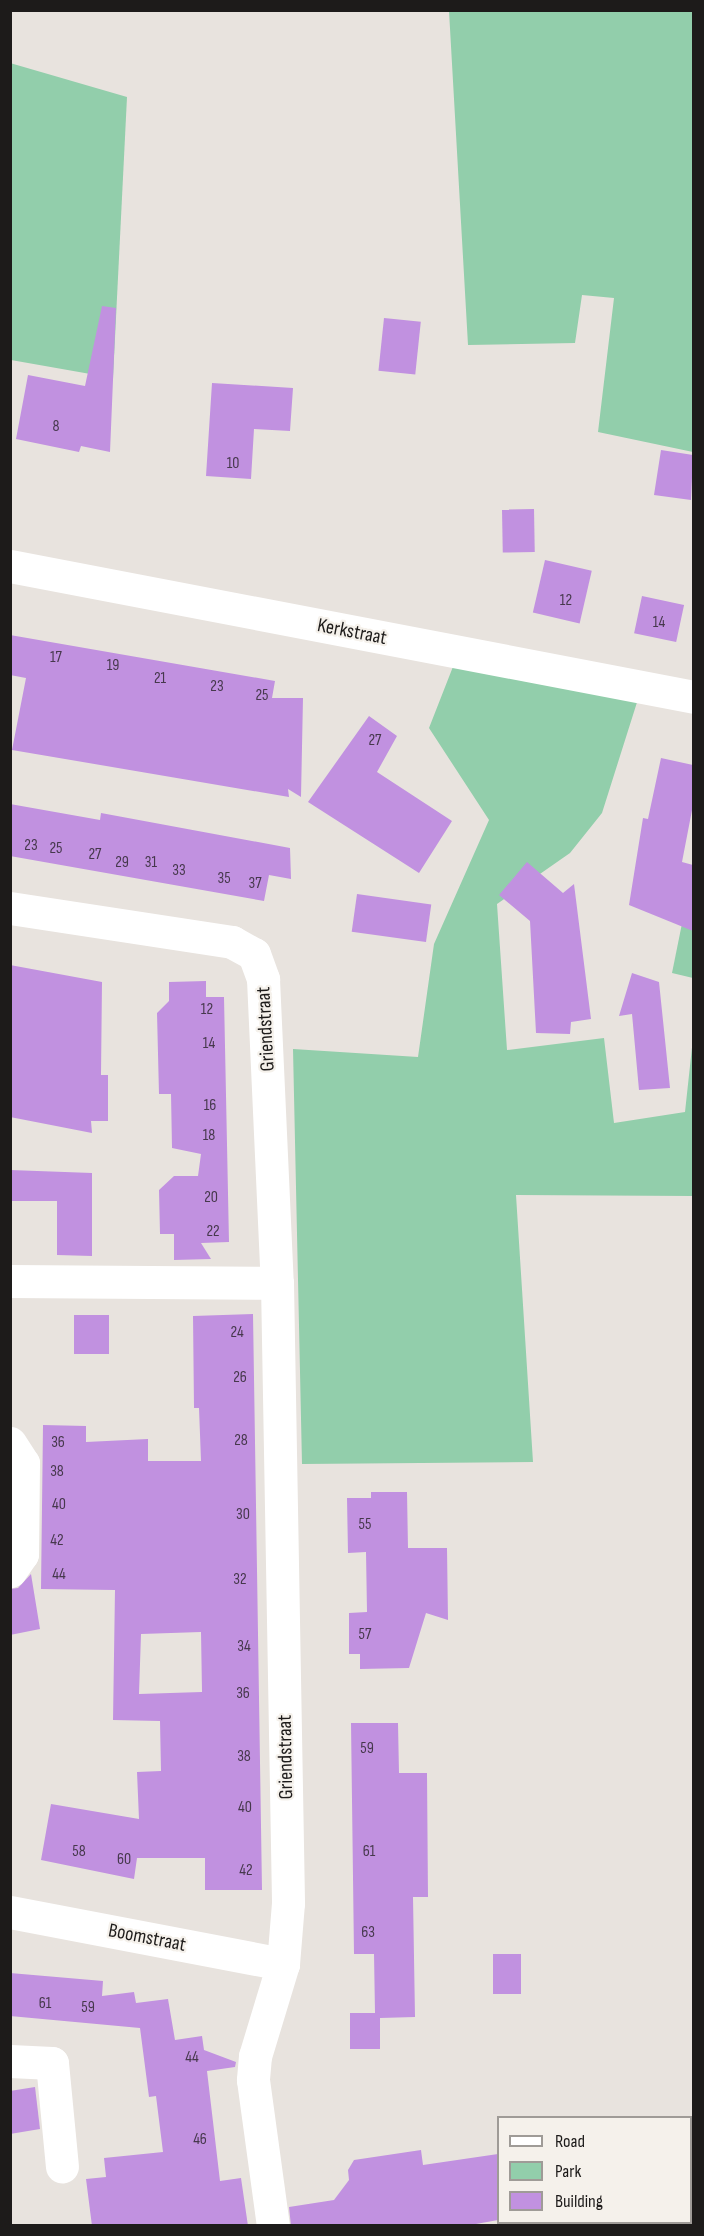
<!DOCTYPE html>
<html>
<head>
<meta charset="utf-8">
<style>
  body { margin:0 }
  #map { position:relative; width:704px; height:2236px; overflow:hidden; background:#e8e3de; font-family:"Sofia Sans Condensed",sans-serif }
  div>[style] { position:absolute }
  .green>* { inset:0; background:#92ceab }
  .building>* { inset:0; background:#c191e0; transform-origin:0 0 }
  .minor>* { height:33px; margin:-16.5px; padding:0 16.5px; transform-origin:16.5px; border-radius:16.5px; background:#fff }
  span { translate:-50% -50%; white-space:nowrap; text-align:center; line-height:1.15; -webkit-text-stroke:4.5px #f5f1eb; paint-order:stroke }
  .number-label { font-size:16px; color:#46384c }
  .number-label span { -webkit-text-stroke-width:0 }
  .street-label { font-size:20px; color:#1d1b1a }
  .frame { position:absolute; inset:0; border:12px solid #1d1b1a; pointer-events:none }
  .legend { position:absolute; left:497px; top:2116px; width:195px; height:108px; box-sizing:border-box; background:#f5f1eb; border:2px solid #9f9b97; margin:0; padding:8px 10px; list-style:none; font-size:18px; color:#1d1b1a }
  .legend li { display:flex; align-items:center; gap:12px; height:30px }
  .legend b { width:30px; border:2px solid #9f9b97 }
</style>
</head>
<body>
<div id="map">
  <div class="green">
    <div style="clip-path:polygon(449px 11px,693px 11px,693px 452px,598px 432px,614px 298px,582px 295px,575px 343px,468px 345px)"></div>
    <div style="clip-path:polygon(10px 63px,127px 97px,113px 378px,11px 360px)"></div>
    <div style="clip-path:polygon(456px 659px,639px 696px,602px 813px,570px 853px,497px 904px,507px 1050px,604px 1038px,614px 1123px,685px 1112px,693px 1038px,693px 1196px,516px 1195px,533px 1462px,302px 1464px,293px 1049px,418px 1057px,434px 944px,489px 820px,429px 728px)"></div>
    <div style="clip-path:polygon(693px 869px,693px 978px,672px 973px)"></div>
  </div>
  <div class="building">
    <div style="clip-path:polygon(102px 306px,116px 308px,110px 452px,81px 446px,79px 452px,16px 439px,28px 375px,85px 386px)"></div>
    <div style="left:384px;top:318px;width:37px;height:53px;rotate:6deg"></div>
    <div style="clip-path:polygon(212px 383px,293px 388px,290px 431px,254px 429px,251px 479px,206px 476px)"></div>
    <div style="clip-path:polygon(661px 450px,693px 455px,691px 500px,654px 495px)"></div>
    <div style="left:534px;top:509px;width:43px;height:32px;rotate:89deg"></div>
    <div style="left:545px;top:560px;width:48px;height:54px;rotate:13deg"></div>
    <div style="left:642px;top:596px;width:43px;height:38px;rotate:12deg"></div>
    <div style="clip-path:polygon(10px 635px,275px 681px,272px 698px,303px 698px,301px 797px,288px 789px,289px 797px,12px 750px,26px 678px,10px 675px)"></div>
    <div style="clip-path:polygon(369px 716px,397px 736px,377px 772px,452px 821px,419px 873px,308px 802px)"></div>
    <div style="clip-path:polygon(661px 758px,693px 765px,693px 805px,682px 862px,693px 865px,693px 931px,629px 905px,643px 818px,648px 819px)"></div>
    <div style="clip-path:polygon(10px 804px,100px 820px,101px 813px,290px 848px,291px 879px,269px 875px,264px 901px,10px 856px)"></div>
    <div style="clip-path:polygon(527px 862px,563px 893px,574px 884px,591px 1019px,571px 1022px,570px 1034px,536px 1033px,530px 921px,499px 895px)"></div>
    <div style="left:357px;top:894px;width:75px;height:38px;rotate:8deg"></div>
    <div style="clip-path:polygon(10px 965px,102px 982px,101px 1075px,108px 1075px,108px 1121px,91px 1121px,92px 1133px,10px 1117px)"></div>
    <div style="clip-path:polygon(632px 973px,659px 982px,670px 1088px,639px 1090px,632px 1014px,619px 1016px)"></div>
    <div style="clip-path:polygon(206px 981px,206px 997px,224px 997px,229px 1242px,201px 1243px,211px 1259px,174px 1260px,174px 1234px,160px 1234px,159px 1190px,174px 1176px,198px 1176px,201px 1154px,172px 1148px,171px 1094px,159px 1094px,157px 1013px,169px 1001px,169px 982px)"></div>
    <div style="clip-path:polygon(10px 1170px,92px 1173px,92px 1256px,57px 1255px,57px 1201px,10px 1201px)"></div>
    <div style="clip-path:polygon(evenodd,253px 1314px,262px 1890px,205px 1890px,205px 1858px,137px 1858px,134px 1879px,41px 1860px,51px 1804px,139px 1819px,137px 1772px,161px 1771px,160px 1721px,113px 1720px,115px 1590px,41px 1589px,43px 1425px,86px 1426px,86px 1442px,148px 1439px,148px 1461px,201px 1461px,199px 1408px,194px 1408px,193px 1316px,253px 1314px,201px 1632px,202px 1692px,139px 1694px,141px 1634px,201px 1632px)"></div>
    <div style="left:74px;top:1315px;width:35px;height:39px"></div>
    <div style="clip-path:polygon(371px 1492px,407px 1492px,408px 1548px,447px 1548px,448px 1620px,426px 1613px,409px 1668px,360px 1669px,360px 1654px,349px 1654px,349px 1613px,367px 1612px,366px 1552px,348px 1553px,347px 1498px,371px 1498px)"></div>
    <div style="clip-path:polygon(31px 1574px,40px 1629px,10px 1635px,10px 1589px,18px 1588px)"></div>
    <div style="clip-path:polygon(351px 1723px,398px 1723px,399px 1773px,427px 1773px,428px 1897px,413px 1897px,415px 2017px,380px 2018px,380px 2049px,350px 2049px,350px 2013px,375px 2013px,374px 1954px,354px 1954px)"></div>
    <div style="left:493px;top:1954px;width:28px;height:40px"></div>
    <div style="clip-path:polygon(10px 1973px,103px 1981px,102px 1996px,134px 1992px,136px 2003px,168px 1999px,175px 2040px,202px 2036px,204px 2050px,236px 2062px,235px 2067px,207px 2071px,220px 2181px,241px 2178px,248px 2226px,92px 2226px,86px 2179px,106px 2177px,104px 2158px,163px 2152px,156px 2096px,149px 2097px,140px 2028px,10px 2016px)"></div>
    <div style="clip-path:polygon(35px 2087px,40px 2129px,10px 2134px,10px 2091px)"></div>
    <div style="clip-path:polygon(421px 2150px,423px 2165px,498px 2154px,498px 2220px,465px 2226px,291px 2226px,289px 2207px,334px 2200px,349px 2180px,348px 2170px,354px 2160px)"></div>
  </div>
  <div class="minor">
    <div style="left:10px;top:566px;width:696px;rotate:10.84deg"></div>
    <div style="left:10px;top:908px;width:225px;rotate:8.7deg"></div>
    <div style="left:232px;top:942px;width:25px;rotate:29deg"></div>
    <div style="left:254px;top:954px;width:27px;rotate:70deg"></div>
    <div style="left:263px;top:979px;width:304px;rotate:87.4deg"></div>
    <div style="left:277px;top:1283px;width:620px;rotate:88.98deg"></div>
    <div style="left:288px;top:1903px;width:61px;rotate:94.7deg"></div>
    <div style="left:283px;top:1964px;width:96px;rotate:106.9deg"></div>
    <div style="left:255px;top:2056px;width:24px;rotate:95deg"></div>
    <div style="left:253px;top:2080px;width:147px;rotate:82.2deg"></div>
    <div style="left:10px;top:1281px;width:267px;rotate:0.4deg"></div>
    <div style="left:10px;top:1443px;width:24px;rotate:57deg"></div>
    <div style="left:23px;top:1463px;width:91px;rotate:90.6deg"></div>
    <div style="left:22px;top:1554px;width:21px;rotate:125deg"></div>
    <div style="left:10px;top:1912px;width:278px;rotate:10.8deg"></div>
    <div style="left:10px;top:2061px;width:42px;rotate:2.7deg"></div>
    <div style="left:52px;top:2063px;width:104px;rotate:84.5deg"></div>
  </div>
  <div class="number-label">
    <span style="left:56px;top:427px">8</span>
    <span style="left:233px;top:464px">10</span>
    <span style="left:566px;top:601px">12</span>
    <span style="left:659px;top:623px">14</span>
    <span style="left:56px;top:658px">17</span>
    <span style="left:113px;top:666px">19</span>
    <span style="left:160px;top:679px">21</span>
    <span style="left:217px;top:687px">23</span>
    <span style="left:262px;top:696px">25</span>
    <span style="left:375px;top:741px">27</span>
    <span style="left:31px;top:846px">23</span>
    <span style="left:56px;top:849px">25</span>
    <span style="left:95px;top:855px">27</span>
    <span style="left:122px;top:863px">29</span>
    <span style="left:151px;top:863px">31</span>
    <span style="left:179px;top:871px">33</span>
    <span style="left:224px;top:879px">35</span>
    <span style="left:255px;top:884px">37</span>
    <span style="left:207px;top:1010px">12</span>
    <span style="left:209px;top:1044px">14</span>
    <span style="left:210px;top:1106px">16</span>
    <span style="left:209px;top:1136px">18</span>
    <span style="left:211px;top:1198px">20</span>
    <span style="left:213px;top:1232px">22</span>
    <span style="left:237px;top:1333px">24</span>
    <span style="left:240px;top:1378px">26</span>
    <span style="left:241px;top:1441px">28</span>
    <span style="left:58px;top:1443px">36</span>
    <span style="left:57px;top:1472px">38</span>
    <span style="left:59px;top:1505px">40</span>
    <span style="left:243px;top:1515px">30</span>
    <span style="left:365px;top:1525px">55</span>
    <span style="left:57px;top:1541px">42</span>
    <span style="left:59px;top:1575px">44</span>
    <span style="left:240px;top:1580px">32</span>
    <span style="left:365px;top:1635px">57</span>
    <span style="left:244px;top:1647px">34</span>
    <span style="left:243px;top:1694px">36</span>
    <span style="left:367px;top:1749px">59</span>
    <span style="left:244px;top:1757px">38</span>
    <span style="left:245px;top:1808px">40</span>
    <span style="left:79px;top:1852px">58</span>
    <span style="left:369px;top:1852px">61</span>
    <span style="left:124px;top:1860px">60</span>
    <span style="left:246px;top:1871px">42</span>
    <span style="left:368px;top:1933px">63</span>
    <span style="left:45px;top:2004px">61</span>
    <span style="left:88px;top:2008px">59</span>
    <span style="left:192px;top:2058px">44</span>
    <span style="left:200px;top:2140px">46</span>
  </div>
  <div class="street-label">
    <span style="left:352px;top:632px;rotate:11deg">Kerkstraat</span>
    <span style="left:266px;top:1029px;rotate:-93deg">Griendstraat</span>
    <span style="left:286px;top:1757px;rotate:-91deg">Griendstraat</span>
    <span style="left:147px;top:1938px;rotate:11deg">Boomstraat</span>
  </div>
  <div class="frame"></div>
  <ul class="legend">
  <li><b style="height:8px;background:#fff"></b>Road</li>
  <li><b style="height:16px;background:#92ceab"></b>Park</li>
  <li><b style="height:16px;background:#c191e0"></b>Building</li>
  </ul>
</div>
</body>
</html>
